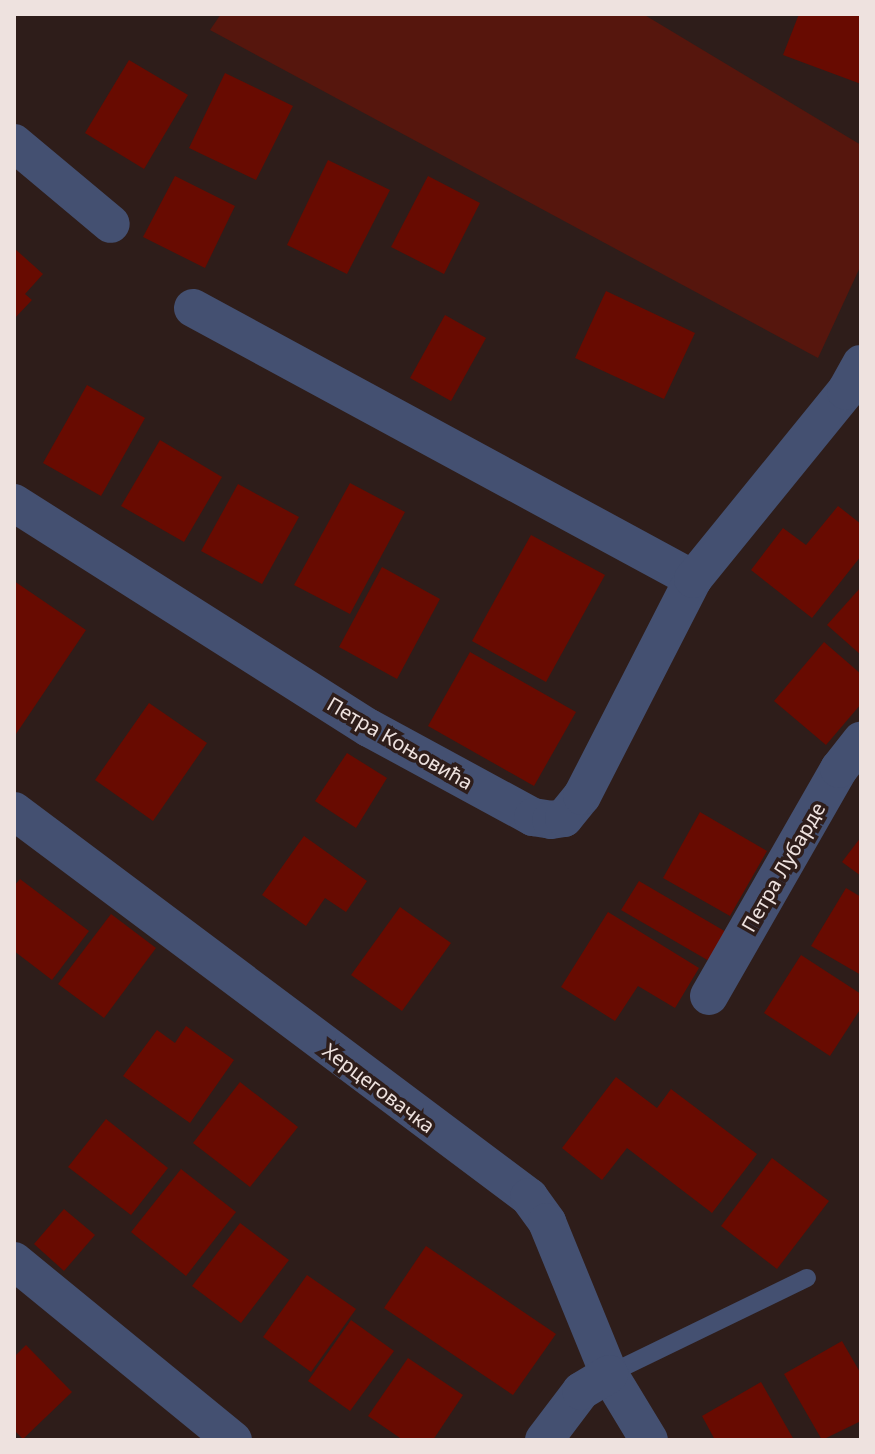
<!DOCTYPE html>
<meta charset="utf-8">
<style>
body{margin:0}
#map{position:relative;width:875px;height:1454px;overflow:hidden;background:#2e1d1a;font-family:"Noto Sans",sans-serif}
div>[style]{position:absolute}
[style*='--x']{left:calc(var(--x)*1px);top:calc(var(--y)*1px);width:calc(var(--w)*1px);rotate:calc(var(--a)*1deg)}
.green>*{inset:0;background:#56160d}
.building>*{inset:0;background:#680b01}
.service>*{height:18px;margin:-9px;padding:0 9px;transform-origin:9px;border-radius:9px;background:#445071}
.minor>*{height:38px;margin:-19px;padding:0 19px;transform-origin:19px;border-radius:19px;background:#445071}
span{translate:-50% -50%;white-space:nowrap;text-align:center;line-height:1.15;-webkit-text-stroke:7px #2e1d1a;paint-order:stroke}
.street-label{font-size:20px;color:#eee2df}
.frame{position:absolute;inset:0;border:16px solid #eee2df;pointer-events:none}
</style>
<div id="map">
<div class="green">
<div style="clip-path:polygon(221px 14px,643px 14px,861px 145px,861px 265px,818px 358px,210px 30px)"></div>
</div>
<div class="building">
<div style="clip-path:polygon(799px 14px,861px 14px,861px 84px,783px 55px)"></div>
<div style="clip-path:polygon(129px 60px,188px 95px,144px 169px,85px 133px)"></div>
<div style="clip-path:polygon(225px 73px,293px 106px,256px 180px,189px 148px)"></div>
<div style="clip-path:polygon(328px 160px,390px 190px,347px 274px,287px 245px)"></div>
<div style="clip-path:polygon(175px 176px,235px 206px,205px 268px,143px 237px)"></div>
<div style="clip-path:polygon(428px 176px,480px 203px,444px 274px,391px 247px)"></div>
<div style="clip-path:polygon(14px 248px,43px 274px,25px 294px,32px 300px,14px 319px)"></div>
<div style="clip-path:polygon(606px 291px,695px 333px,664px 399px,575px 358px)"></div>
<div style="clip-path:polygon(445px 315px,486px 338px,451px 401px,410px 378px)"></div>
<div style="clip-path:polygon(87px 385px,145px 418px,101px 496px,43px 463px)"></div>
<div style="clip-path:polygon(160px 440px,222px 477px,184px 542px,121px 506px)"></div>
<div style="clip-path:polygon(350px 483px,405px 512px,350px 614px,294px 585px)"></div>
<div style="clip-path:polygon(238px 484px,299px 517px,262px 584px,201px 551px)"></div>
<div style="clip-path:polygon(838px 506px,861px 524px,861px 556px,812px 618px,751px 570px,783px 528px,806px 545px)"></div>
<div style="clip-path:polygon(531px 535px,605px 575px,546px 682px,472px 641px)"></div>
<div style="clip-path:polygon(382px 567px,440px 599px,397px 679px,339px 647px)"></div>
<div style="clip-path:polygon(14px 581px,86px 630px,14px 737px)"></div>
<div style="clip-path:polygon(861px 587px,861px 655px,827px 625px)"></div>
<div style="clip-path:polygon(824px 642px,861px 674px,861px 704px,826px 745px,774px 701px)"></div>
<div style="clip-path:polygon(470px 652px,576px 712px,534px 786px,428px 726px)"></div>
<div style="clip-path:polygon(149px 703px,207px 743px,153px 821px,95px 780px)"></div>
<div style="clip-path:polygon(347px 753px,387px 778px,356px 828px,315px 801px)"></div>
<div style="clip-path:polygon(700px 812px,767px 851px,730px 916px,663px 878px)"></div>
<div style="clip-path:polygon(304px 836px,367px 881px,346px 912px,325px 898px,306px 926px,262px 895px)"></div>
<div style="clip-path:polygon(861px 837px,861px 876px,842px 862px)"></div>
<div style="clip-path:polygon(20px 879px,89px 931px,52px 980px,14px 951px,14px 886px)"></div>
<div style="clip-path:polygon(639px 881px,733px 936px,716px 965px,621px 910px)"></div>
<div style="clip-path:polygon(846px 888px,861px 897px,861px 975px,811px 946px)"></div>
<div style="clip-path:polygon(400px 907px,451px 943px,402px 1011px,351px 975px)"></div>
<div style="clip-path:polygon(608px 912px,699px 968px,675px 1008px,638px 986px,615px 1021px,561px 987px)"></div>
<div style="clip-path:polygon(111px 914px,156px 948px,104px 1018px,58px 984px)"></div>
<div style="clip-path:polygon(801px 955px,861px 994px,861px 1008px,830px 1056px,764px 1013px)"></div>
<div style="clip-path:polygon(186px 1026px,234px 1060px,190px 1123px,123px 1076px,157px 1030px,175px 1043px)"></div>
<div style="clip-path:polygon(616px 1077px,657px 1108px,671px 1089px,757px 1154px,712px 1213px,627px 1148px,602px 1180px,562px 1148px)"></div>
<div style="clip-path:polygon(240px 1082px,298px 1127px,250px 1187px,193px 1143px)"></div>
<div style="clip-path:polygon(106px 1119px,168px 1168px,131px 1215px,68px 1167px)"></div>
<div style="clip-path:polygon(772px 1158px,829px 1201px,777px 1269px,721px 1226px)"></div>
<div style="clip-path:polygon(181px 1169px,236px 1212px,186px 1276px,131px 1232px)"></div>
<div style="clip-path:polygon(64px 1209px,95px 1235px,64px 1271px,34px 1244px)"></div>
<div style="clip-path:polygon(240px 1223px,289px 1260px,241px 1323px,192px 1286px)"></div>
<div style="clip-path:polygon(426px 1246px,556px 1334px,513px 1395px,384px 1308px)"></div>
<div style="clip-path:polygon(307px 1275px,356px 1309px,311px 1372px,263px 1337px)"></div>
<div style="clip-path:polygon(351px 1320px,394px 1351px,350px 1411px,308px 1381px)"></div>
<div style="clip-path:polygon(842px 1341px,861px 1374px,861px 1421px,822px 1440px,784px 1374px)"></div>
<div style="clip-path:polygon(26px 1345px,72px 1392px,23px 1439px,14px 1430px,14px 1357px)"></div>
<div style="clip-path:polygon(408px 1358px,463px 1395px,433px 1440px,403px 1440px,368px 1416px)"></div>
<div style="clip-path:polygon(761px 1382px,794px 1440px,715px 1440px,702px 1416px)"></div>
</div>
<div class="service">
<div style="--x:609;--y:1374;--w:220;--a:-25.9"></div>
</div>
<div class="minor">
<div style="--x:14;--y:143;--w:126;--a:39.9"></div>
<div style="--x:193;--y:308;--w:569;--a:28.46"></div>
<div style="--x:14;--y:503;--w:420;--a:32.4"></div>
<div style="--x:369;--y:728;--w:187;--a:28.5"></div>
<div style="--x:533;--y:817;--w:18;--a:9"></div>
<div style="--x:551;--y:820;--w:13;--a:-9"></div>
<div style="--x:564;--y:818;--w:28;--a:-51"></div>
<div style="--x:582;--y:796;--w:244;--a:-62.9"></div>
<div style="--x:693;--y:579;--w:242;--a:-50.9"></div>
<div style="--x:846;--y:391;--w:31;--a:-61"></div>
<div style="--x:14;--y:811;--w:644;--a:36.85"></div>
<div style="--x:529;--y:1197;--w:31;--a:54"></div>
<div style="--x:547;--y:1222;--w:164;--a:67.8"></div>
<div style="--x:609;--y:1374;--w:77;--a:58.8"></div>
<div style="--x:709;--y:996;--w:262;--a:-60.2"></div>
<div style="--x:839;--y:769;--w:36;--a:-52"></div>
<div style="--x:14;--y:1261;--w:283;--a:39.3"></div>
<div style="--x:544;--y:1440;--w:61;--a:-52.9"></div>
<div style="--x:581;--y:1391;--w:33;--a:-31"></div>
</div>
<div class="street-label">
<span style="left:400px;top:743px;rotate:30deg">Петра Коњовића</span>
<span style="left:783px;top:867px;rotate:-60deg">Петра Лубарде</span>
<span style="left:379px;top:1088px;rotate:37deg">Херцеговачка</span>
</div>
<div class="frame"></div>
</div>
